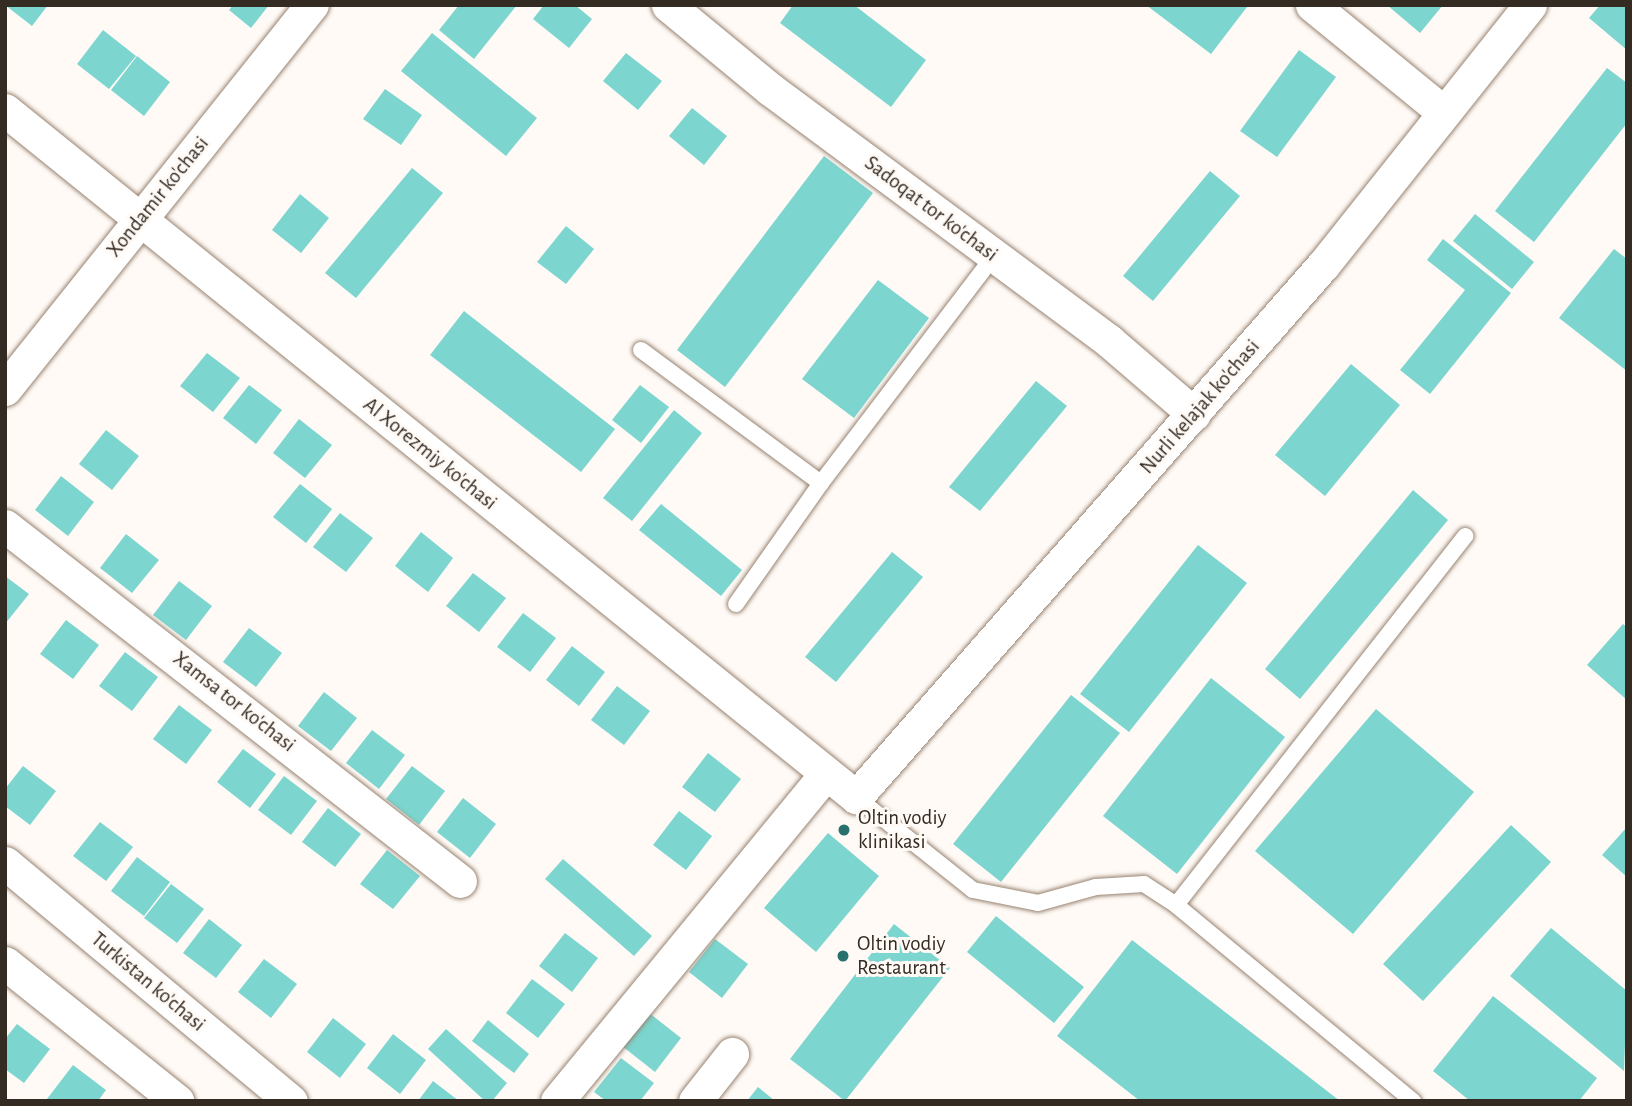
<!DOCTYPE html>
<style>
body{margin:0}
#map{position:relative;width:1632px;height:1106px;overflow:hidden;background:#fffaf6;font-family:"Alegreya Sans",sans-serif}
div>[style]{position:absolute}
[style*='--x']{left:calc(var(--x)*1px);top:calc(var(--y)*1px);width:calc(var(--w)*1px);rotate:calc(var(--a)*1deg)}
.building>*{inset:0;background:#7cd5cf}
.roads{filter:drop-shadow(0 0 2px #988370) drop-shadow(0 0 2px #988370)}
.service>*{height:16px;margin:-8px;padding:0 8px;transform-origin:8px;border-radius:8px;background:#fff}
.minor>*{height:33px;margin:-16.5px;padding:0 16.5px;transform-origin:16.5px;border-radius:16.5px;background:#fff}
.dots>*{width:19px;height:19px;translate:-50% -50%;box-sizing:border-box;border:4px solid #fffaf6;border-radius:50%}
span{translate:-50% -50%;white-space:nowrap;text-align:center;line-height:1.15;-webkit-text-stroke:6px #fffaf6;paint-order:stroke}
.street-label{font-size:21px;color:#342b23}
.poi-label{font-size:21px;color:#342b23}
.left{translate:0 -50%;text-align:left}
.frame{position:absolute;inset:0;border:7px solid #342b23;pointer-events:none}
</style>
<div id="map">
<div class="building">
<div style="clip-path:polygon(5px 5px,48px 5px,32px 26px)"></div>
<div style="clip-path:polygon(233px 5px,269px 5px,251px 28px,229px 10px)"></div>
<div style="clip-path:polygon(459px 5px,517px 5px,474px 59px,439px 30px)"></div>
<div style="clip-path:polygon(544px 5px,575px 5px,592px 19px,569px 48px,533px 19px)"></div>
<div style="clip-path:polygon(793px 5px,854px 5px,926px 60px,891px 107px,780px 23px)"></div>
<div style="clip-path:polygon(1146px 5px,1244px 5px,1247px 7px,1211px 54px)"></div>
<div style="clip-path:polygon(1387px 5px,1443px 5px,1420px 33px)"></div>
<div style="clip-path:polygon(1600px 5px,1627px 5px,1627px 50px,1589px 18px)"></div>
<div style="clip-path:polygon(103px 30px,136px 56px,109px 89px,77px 64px)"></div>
<div style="clip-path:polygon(432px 33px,537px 118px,506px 156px,401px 71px)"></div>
<div style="clip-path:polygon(1299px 50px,1336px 77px,1277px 157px,1240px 131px)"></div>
<div style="clip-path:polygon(626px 53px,662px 81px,638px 110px,603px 81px)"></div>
<div style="clip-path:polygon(137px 56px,170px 82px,144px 116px,111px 90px)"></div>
<div style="clip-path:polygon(1607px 68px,1627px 83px,1627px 123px,1534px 242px,1495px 211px)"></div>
<div style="clip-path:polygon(385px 89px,422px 115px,401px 145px,363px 119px)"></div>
<div style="clip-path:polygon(692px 108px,727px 136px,704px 165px,669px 136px)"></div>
<div style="clip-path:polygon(824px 156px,873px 193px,725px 387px,677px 350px)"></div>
<div style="clip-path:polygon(412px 168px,443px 193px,356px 298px,325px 273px)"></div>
<div style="clip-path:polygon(1210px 171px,1240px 196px,1153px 301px,1123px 276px)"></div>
<div style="clip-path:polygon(300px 194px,329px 218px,301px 253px,272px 230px)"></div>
<div style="clip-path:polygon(1475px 214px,1534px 262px,1512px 289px,1453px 241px)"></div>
<div style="clip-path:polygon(566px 226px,594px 249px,566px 284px,537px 262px)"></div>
<div style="clip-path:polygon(1443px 239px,1511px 293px,1430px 394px,1400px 370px,1465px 290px,1427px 260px)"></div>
<div style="clip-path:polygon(1614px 249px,1627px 259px,1627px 371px,1559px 318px)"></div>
<div style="clip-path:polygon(878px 280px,929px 318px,854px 418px,802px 379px)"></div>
<div style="clip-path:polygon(464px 311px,615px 429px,581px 472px,430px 355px)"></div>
<div style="clip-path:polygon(207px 353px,240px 378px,213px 412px,180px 386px)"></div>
<div style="clip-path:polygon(1351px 364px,1400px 405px,1325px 496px,1275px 455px)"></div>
<div style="clip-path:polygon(1036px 381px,1067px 406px,980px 511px,949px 487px)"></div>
<div style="clip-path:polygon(249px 385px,282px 410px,256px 444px,223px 418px)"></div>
<div style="clip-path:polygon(640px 385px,669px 407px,641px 443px,612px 420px)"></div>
<div style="clip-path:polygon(674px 410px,702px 433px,632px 521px,603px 498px)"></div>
<div style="clip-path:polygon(299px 419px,332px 445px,305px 478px,273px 453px)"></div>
<div style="clip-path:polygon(106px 430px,139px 456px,112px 490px,79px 464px)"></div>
<div style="clip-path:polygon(61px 476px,94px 502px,68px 536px,35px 510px)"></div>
<div style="clip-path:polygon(300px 484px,332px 509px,306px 543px,273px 517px)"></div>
<div style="clip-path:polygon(1413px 490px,1448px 520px,1300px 699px,1265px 669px)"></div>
<div style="clip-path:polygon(661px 504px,742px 570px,721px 596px,639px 530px)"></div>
<div style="clip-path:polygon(340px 513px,373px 538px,346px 572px,313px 547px)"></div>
<div style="clip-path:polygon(421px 532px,453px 558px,428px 592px,395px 566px)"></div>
<div style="clip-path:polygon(126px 534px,159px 560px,132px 593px,100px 568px)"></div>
<div style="clip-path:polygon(1198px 545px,1247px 583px,1129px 732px,1080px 694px)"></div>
<div style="clip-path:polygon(892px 552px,923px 577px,836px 682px,805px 657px)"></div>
<div style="clip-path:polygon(473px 573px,506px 598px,479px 632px,446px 606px)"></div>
<div style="clip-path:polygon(5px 576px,29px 594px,5px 624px)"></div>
<div style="clip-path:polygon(179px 581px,212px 606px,186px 640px,153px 615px)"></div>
<div style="clip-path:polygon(523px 613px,556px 638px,530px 672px,497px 647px)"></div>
<div style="clip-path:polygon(66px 620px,99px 645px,73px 679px,40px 654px)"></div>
<div style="clip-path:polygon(1623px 624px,1627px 627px,1627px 700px,1587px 665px)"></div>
<div style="clip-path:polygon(249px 628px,282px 653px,256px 687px,223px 662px)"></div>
<div style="clip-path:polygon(572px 646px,605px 672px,579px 706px,546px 680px)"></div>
<div style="clip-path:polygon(125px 652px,158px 677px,132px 711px,99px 686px)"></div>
<div style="clip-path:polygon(1211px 678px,1285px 737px,1177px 874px,1103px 816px)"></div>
<div style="clip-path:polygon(617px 686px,650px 711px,624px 745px,591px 720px)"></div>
<div style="clip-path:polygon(324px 692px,357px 718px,331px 751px,298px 726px)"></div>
<div style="clip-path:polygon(1071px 695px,1120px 733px,1001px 882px,953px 844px)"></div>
<div style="clip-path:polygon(179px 705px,212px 730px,186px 764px,153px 739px)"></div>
<div style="clip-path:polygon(1376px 709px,1474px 792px,1353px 934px,1255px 851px)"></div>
<div style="clip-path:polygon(372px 730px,405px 755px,379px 789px,346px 763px)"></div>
<div style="clip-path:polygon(243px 749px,276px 774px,250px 808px,217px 782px)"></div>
<div style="clip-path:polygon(708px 753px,741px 779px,715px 812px,682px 787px)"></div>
<div style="clip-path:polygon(23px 766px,56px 791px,30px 825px,5px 806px,5px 789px)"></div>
<div style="clip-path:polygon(412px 766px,445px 791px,419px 825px,386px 799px)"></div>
<div style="clip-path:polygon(284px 776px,317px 801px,291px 835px,258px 810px)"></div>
<div style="clip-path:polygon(463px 798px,496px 824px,470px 858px,437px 832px)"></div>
<div style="clip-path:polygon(328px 808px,361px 834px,335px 867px,302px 842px)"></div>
<div style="clip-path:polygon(679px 811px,712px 836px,686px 870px,653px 845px)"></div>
<div style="clip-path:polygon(100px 822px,133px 847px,106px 881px,73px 856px)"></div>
<div style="clip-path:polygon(1511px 825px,1551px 862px,1423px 1001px,1383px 964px)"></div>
<div style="clip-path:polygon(1627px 827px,1627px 877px,1602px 855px)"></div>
<div style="clip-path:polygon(828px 833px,879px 876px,816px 952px,764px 908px)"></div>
<div style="clip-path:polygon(387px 850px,420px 876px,393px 909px,360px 884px)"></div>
<div style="clip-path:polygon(137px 857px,170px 882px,144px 916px,111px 891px)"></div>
<div style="clip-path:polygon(563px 859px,652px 936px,634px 956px,545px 879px)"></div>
<div style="clip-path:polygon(171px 884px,204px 909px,177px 943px,144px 918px)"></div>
<div style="clip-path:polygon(996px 916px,1084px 987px,1054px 1023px,967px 952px)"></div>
<div style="clip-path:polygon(209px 919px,242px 945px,216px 978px,183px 953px)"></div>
<div style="clip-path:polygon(894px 924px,950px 968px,845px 1101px,790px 1059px)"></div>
<div style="clip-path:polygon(1551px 928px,1627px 991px,1624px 1071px,1510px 976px)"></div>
<div style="clip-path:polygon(565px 933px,598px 958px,572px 992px,539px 966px)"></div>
<div style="clip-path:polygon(715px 939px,748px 964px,722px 998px,689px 972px)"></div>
<div style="clip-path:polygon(1132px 940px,1340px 1101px,1140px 1101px,1057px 1036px)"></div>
<div style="clip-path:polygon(264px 959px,297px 984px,271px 1018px,238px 992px)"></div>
<div style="clip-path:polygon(532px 979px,565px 1004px,538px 1038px,506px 1013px)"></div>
<div style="clip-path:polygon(1493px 996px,1597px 1078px,1579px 1101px,1470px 1101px,1433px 1071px)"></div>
<div style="clip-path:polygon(648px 1012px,681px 1038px,655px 1072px,622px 1046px)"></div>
<div style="clip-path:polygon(333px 1018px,366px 1044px,340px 1078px,307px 1052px)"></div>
<div style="clip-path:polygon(488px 1020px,529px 1054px,514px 1073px,472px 1041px)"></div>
<div style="clip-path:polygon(17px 1024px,50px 1049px,24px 1083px,5px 1069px,5px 1039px)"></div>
<div style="clip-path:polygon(446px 1029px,507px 1083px,492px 1101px,485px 1101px,428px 1049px)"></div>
<div style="clip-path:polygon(393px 1034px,426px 1060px,400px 1094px,367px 1068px)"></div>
<div style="clip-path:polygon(621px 1058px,654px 1083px,640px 1101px,606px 1101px,594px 1092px)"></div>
<div style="clip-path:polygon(73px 1065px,106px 1090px,98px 1101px,47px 1099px)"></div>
<div style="clip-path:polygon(433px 1081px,459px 1101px,418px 1101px)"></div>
<div style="clip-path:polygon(758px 1087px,775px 1101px,747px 1101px)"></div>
</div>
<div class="roads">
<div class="service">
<div style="--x:641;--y:350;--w:224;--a:36.5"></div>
<div style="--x:736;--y:604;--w:148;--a:-54.9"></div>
<div style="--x:821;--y:483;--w:285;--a:-52.7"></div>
<div style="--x:856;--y:797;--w:149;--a:38.5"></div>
<div style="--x:973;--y:890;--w:66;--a:11.3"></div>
<div style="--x:1038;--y:903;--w:60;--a:-15.4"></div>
<div style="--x:1096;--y:887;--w:48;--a:-3.6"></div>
<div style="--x:1144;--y:884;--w:38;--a:33"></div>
<div style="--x:1176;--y:905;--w:308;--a:39.6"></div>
<div style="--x:1176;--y:905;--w:469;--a:-51.9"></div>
</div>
<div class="minor">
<div style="--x:668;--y:5;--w:132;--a:39.5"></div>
<div style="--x:770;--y:89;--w:422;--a:36.6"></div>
<div style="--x:1109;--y:341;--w:112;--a:40.7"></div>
<div style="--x:1312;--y:5;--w:169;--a:39.2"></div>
<div style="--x:5;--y:110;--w:1094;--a:38.91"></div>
<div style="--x:856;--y:797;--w:709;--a:-48.72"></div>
<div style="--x:1324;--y:264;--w:331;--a:-51.5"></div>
<div style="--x:5;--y:389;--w:492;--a:-51.4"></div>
<div style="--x:5;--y:526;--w:577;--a:37.96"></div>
<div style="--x:5;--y:863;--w:372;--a:39.8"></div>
<div style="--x:5;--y:963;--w:221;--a:38.7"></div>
<div style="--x:557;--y:1101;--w:424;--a:-50.6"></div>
<div style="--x:695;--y:1101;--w:60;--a:-51.8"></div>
</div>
</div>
<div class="dots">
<div style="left:844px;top:830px;background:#28716e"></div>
<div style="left:843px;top:956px;background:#28716e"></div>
</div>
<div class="street-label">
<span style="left:158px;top:197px;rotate:-51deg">Xondamir ko'chasi</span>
<span style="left:931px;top:209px;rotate:37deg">Sadoqat tor ko'chasi</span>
<span style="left:1200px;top:407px;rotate:-49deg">Nurli kelajak ko'chasi</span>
<span style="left:430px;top:454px;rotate:39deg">Al Xorezmiy ko'chasi</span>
<span style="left:234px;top:702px;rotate:38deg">Xamsa tor ko'chasi</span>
<span style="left:148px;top:982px;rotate:40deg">Turkistan ko'chasi</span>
</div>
<div class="poi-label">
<span class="left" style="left:858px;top:830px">Oltin vodiy<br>klinikasi</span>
<span class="left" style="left:857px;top:956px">Oltin vodiy<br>Restaurant</span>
</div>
<div class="frame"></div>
</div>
